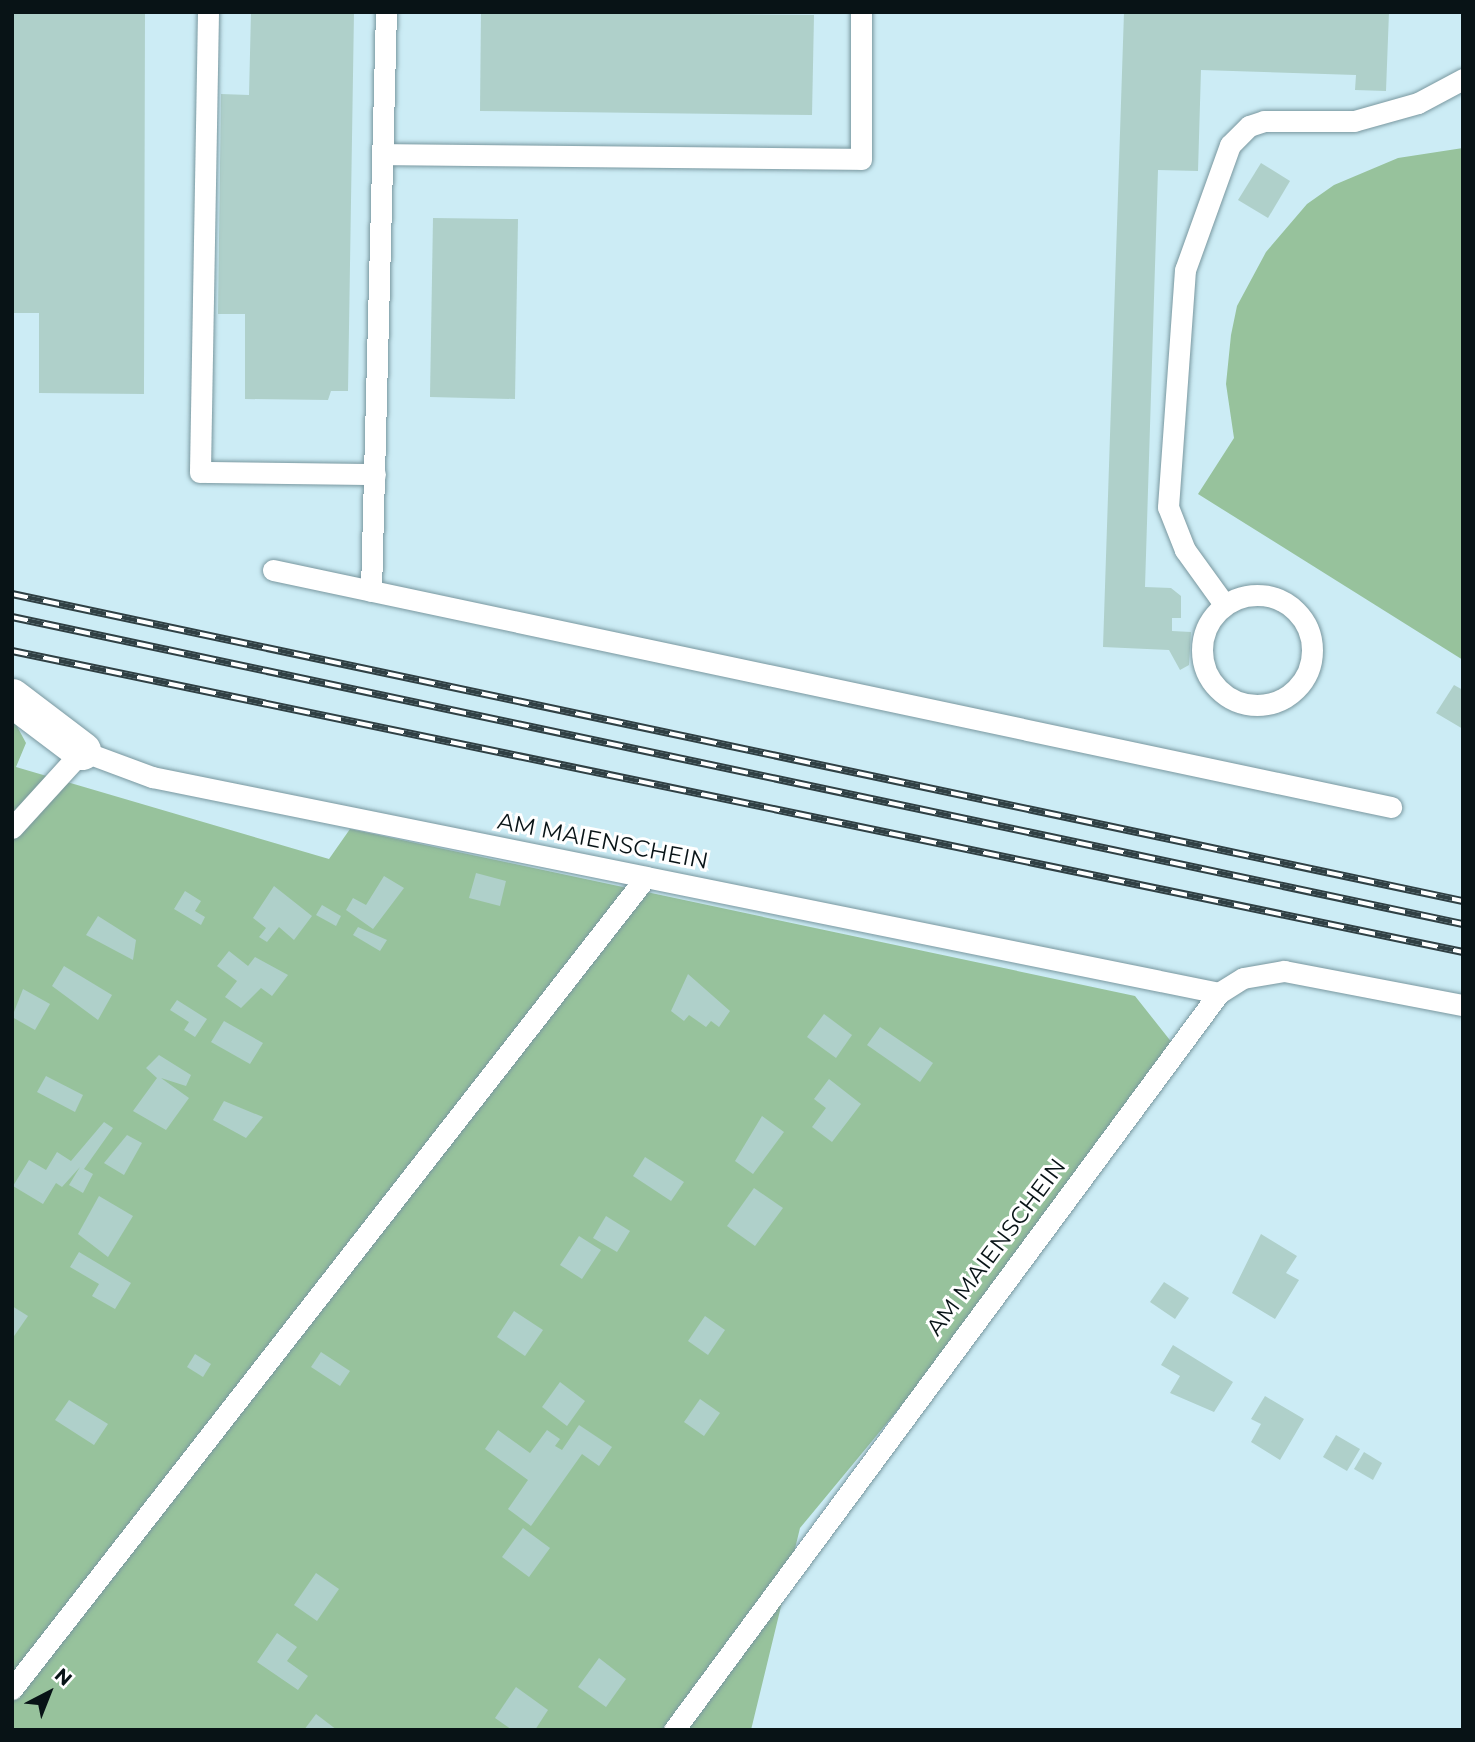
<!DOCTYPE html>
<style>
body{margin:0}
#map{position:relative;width:1475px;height:1742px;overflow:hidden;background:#ccecf5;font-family:Montserrat,sans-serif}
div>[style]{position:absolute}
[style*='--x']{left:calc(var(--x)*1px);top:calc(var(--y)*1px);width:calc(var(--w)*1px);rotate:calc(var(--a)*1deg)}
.green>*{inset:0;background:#97c29c}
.building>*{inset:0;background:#afd0ca}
.roads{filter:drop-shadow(0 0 2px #79979f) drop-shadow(0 0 2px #79979f)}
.service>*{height:21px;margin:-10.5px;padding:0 10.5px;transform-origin:10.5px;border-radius:10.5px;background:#fff}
.service>.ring{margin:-10.5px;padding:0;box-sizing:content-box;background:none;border:21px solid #fff;border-radius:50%}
.minor>*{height:38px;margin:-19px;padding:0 19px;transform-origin:19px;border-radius:19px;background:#fff}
.rail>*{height:8px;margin-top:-4px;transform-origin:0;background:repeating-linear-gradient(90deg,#fff 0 16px,#304044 0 32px);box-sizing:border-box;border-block:2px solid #304044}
span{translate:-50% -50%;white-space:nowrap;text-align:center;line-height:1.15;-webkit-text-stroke:6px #fff;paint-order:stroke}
.street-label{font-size:23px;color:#081316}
.frame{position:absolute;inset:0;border:14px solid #081316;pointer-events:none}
.north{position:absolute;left:14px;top:1658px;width:70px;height:70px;-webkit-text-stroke:5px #fff;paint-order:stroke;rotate:42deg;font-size:19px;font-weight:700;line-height:28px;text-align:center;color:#081316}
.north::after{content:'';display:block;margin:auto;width:24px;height:32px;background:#081316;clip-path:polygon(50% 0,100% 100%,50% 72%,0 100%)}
</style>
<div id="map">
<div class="green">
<div style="clip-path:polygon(1463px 148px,1463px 660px,1198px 494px,1234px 438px,1226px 384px,1231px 335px,1237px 306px,1266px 252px,1307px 204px,1334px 185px,1398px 158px)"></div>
<div style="clip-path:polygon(12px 717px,26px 743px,16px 767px,329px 859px,350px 829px,1135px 996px,1173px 1044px,989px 1300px,800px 1528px,751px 1730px,12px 1730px)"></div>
</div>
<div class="building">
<div style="clip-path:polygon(12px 12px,145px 12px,144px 394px,39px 393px,39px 313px,12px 313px)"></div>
<div style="clip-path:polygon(251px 12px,354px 12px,348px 391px,331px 391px,328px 400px,245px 399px,245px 314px,218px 314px,221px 94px,249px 95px)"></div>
<div style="clip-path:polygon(481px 12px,814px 15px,812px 115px,480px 111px)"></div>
<div style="clip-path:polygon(1124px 12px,1389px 12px,1386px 91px,1355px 90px,1356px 75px,1201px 70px,1198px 171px,1158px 170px,1145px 587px,1171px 588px,1181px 596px,1181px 618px,1172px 618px,1172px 631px,1191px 632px,1189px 665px,1180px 670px,1169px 650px,1103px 647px)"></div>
<div style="clip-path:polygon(1261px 163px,1290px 181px,1268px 218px,1238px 200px)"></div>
<div style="clip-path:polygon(433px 218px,518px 219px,515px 399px,430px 397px)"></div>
<div style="clip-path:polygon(1454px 685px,1463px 690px,1463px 729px,1436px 713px)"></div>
<div style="clip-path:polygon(476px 873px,506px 881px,500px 906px,469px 898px)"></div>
<div style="clip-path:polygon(384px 876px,404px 888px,373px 929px,346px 910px,353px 898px,366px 905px)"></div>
<div style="clip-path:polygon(274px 886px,312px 916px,294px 940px,279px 927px,267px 942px,259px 937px,266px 928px,253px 918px)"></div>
<div style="clip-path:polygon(185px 891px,201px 901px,195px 911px,205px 917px,201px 925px,174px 909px)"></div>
<div style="clip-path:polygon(322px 905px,341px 916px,336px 926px,316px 915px)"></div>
<div style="clip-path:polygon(98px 916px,136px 940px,133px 960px,86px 935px)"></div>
<div style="clip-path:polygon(358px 927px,387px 940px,380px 951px,353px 935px)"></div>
<div style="clip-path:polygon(229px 951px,248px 966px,255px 957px,288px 975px,272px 996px,261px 988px,241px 1008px,225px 997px,237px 981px,217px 966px)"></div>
<div style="clip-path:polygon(64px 966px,112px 995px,98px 1020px,52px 986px)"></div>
<div style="clip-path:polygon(688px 974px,730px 1011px,719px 1027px,711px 1021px,706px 1027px,689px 1015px,684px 1021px,671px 1011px)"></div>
<div style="clip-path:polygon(23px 989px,50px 1004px,35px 1030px,12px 1017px)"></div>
<div style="clip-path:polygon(177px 1000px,207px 1019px,195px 1037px,184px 1030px,189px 1022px,170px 1010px)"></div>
<div style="clip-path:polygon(824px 1014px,852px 1035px,836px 1058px,807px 1037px)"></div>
<div style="clip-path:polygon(224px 1021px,263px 1043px,250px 1064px,211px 1042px)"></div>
<div style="clip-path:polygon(880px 1027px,933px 1063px,920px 1082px,867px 1045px)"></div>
<div style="clip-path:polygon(159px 1055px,191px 1075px,186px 1086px,161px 1078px,189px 1098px,166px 1130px,133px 1111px,157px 1078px,146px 1068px)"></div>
<div style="clip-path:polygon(46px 1076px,83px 1095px,75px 1112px,37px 1092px)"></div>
<div style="clip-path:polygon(829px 1079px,861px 1104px,832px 1142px,812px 1127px,826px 1108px,814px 1099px)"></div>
<div style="clip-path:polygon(224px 1101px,263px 1117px,246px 1138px,213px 1120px)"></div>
<div style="clip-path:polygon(762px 1116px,784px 1132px,753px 1174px,735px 1161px)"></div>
<div style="clip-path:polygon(104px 1122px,113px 1128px,84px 1169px,93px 1174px,83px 1193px,69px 1185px,80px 1167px,62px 1187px,56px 1183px,43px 1204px,13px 1186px,29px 1160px,46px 1170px,57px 1152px,71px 1161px)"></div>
<div style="clip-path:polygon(127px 1135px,142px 1143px,124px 1175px,104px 1163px)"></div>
<div style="clip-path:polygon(645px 1157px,684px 1182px,671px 1201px,633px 1176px)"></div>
<div style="clip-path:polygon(754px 1188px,783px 1208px,755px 1246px,727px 1226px)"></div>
<div style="clip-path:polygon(99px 1196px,133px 1216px,108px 1257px,78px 1234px)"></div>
<div style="clip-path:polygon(606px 1216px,630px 1231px,617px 1252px,593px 1238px)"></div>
<div style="clip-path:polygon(1261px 1234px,1297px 1256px,1286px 1273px,1299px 1280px,1275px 1319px,1232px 1293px)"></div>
<div style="clip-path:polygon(579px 1236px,601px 1250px,582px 1279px,560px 1265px)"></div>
<div style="clip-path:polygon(79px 1252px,131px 1283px,115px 1309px,92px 1296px,99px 1284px,70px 1267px)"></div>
<div style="clip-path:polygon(1164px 1282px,1189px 1298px,1175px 1319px,1150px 1302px)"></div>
<div style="clip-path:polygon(12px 1306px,28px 1316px,12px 1339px)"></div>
<div style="clip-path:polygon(514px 1311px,543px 1330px,525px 1356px,497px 1337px)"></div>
<div style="clip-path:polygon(705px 1316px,725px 1330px,708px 1355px,688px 1341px)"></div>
<div style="clip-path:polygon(1173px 1345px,1233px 1382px,1214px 1412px,1170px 1393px,1180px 1376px,1161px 1365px)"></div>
<div style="clip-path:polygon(321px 1352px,350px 1371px,340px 1386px,311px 1367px)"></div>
<div style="clip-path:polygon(195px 1354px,211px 1364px,203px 1377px,187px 1367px)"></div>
<div style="clip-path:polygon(560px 1382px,585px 1401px,567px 1426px,542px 1407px)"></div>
<div style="clip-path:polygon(1265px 1396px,1304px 1419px,1280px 1460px,1251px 1442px,1261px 1424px,1251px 1419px)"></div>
<div style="clip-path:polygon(700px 1399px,720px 1413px,704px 1436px,684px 1422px)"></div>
<div style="clip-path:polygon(69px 1400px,108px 1424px,94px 1445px,55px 1420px)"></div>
<div style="clip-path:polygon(579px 1425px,612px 1447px,599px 1466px,582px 1454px,531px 1526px,508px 1509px,528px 1480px,485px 1449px,498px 1430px,530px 1453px,547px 1430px,560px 1439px,555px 1446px,562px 1450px)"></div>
<div style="clip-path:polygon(1336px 1435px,1360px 1449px,1347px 1471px,1323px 1457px)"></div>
<div style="clip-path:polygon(1364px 1452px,1382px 1463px,1373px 1480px,1354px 1469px)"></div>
<div style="clip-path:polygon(523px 1528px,550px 1548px,529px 1577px,502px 1557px)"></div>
<div style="clip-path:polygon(316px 1573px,339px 1589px,317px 1621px,294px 1605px)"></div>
<div style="clip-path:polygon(277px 1633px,297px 1647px,287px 1661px,308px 1676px,298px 1690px,257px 1662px)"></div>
<div style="clip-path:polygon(599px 1658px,626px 1679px,606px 1707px,578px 1687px)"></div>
<div style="clip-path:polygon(516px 1687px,548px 1710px,535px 1730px,512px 1730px,495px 1718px)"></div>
<div style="clip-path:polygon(316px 1714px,337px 1730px,304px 1730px)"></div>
</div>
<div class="roads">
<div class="service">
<div style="--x:208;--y:12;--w:460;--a:91"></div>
<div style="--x:200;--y:472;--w:175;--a:0.7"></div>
<div style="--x:383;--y:154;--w:478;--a:0.6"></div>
<div style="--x:861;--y:159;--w:147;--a:-90"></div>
<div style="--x:273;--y:570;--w:1143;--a:11.97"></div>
<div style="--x:371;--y:591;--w:579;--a:-88.52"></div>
<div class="ring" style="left:1202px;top:595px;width:89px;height:89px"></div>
<div style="--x:1224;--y:604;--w:67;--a:-125.8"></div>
<div style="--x:1185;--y:550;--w:46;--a:-111.6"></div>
<div style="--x:1168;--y:507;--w:238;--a:-85.9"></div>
<div style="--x:1185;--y:270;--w:133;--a:-70.2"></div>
<div style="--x:1230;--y:145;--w:27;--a:-45"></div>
<div style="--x:1249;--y:126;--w:16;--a:-18"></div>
<div style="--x:1264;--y:121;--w:90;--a:0"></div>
<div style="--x:1354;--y:121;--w:66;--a:-15.7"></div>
<div style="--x:1418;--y:103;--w:51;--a:-28.1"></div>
<div style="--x:12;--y:828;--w:104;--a:-47.7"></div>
<div style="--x:82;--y:751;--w:75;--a:20.4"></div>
<div style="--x:152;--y:777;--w:1089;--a:11.44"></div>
<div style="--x:1219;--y:993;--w:28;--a:-32"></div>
<div style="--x:1243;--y:978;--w:42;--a:-9.7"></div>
<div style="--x:1284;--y:971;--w:182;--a:10.8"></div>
<div style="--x:12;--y:1689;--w:1030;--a:-52.02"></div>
<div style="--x:674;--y:1730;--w:917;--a:-53.52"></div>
</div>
<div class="minor">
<div style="--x:12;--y:698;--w:88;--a:37.1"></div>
</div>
</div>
<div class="rail">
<div style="--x:12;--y:594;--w:1483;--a:11.95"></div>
<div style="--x:12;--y:617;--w:1483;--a:11.95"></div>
<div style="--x:12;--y:651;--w:1482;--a:11.72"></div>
</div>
<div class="street-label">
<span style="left:603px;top:841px;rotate:11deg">AM MAIENSCHEIN</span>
<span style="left:996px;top:1247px;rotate:-53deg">AM MAIENSCHEIN</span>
</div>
<div class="frame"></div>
<div class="north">N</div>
</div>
